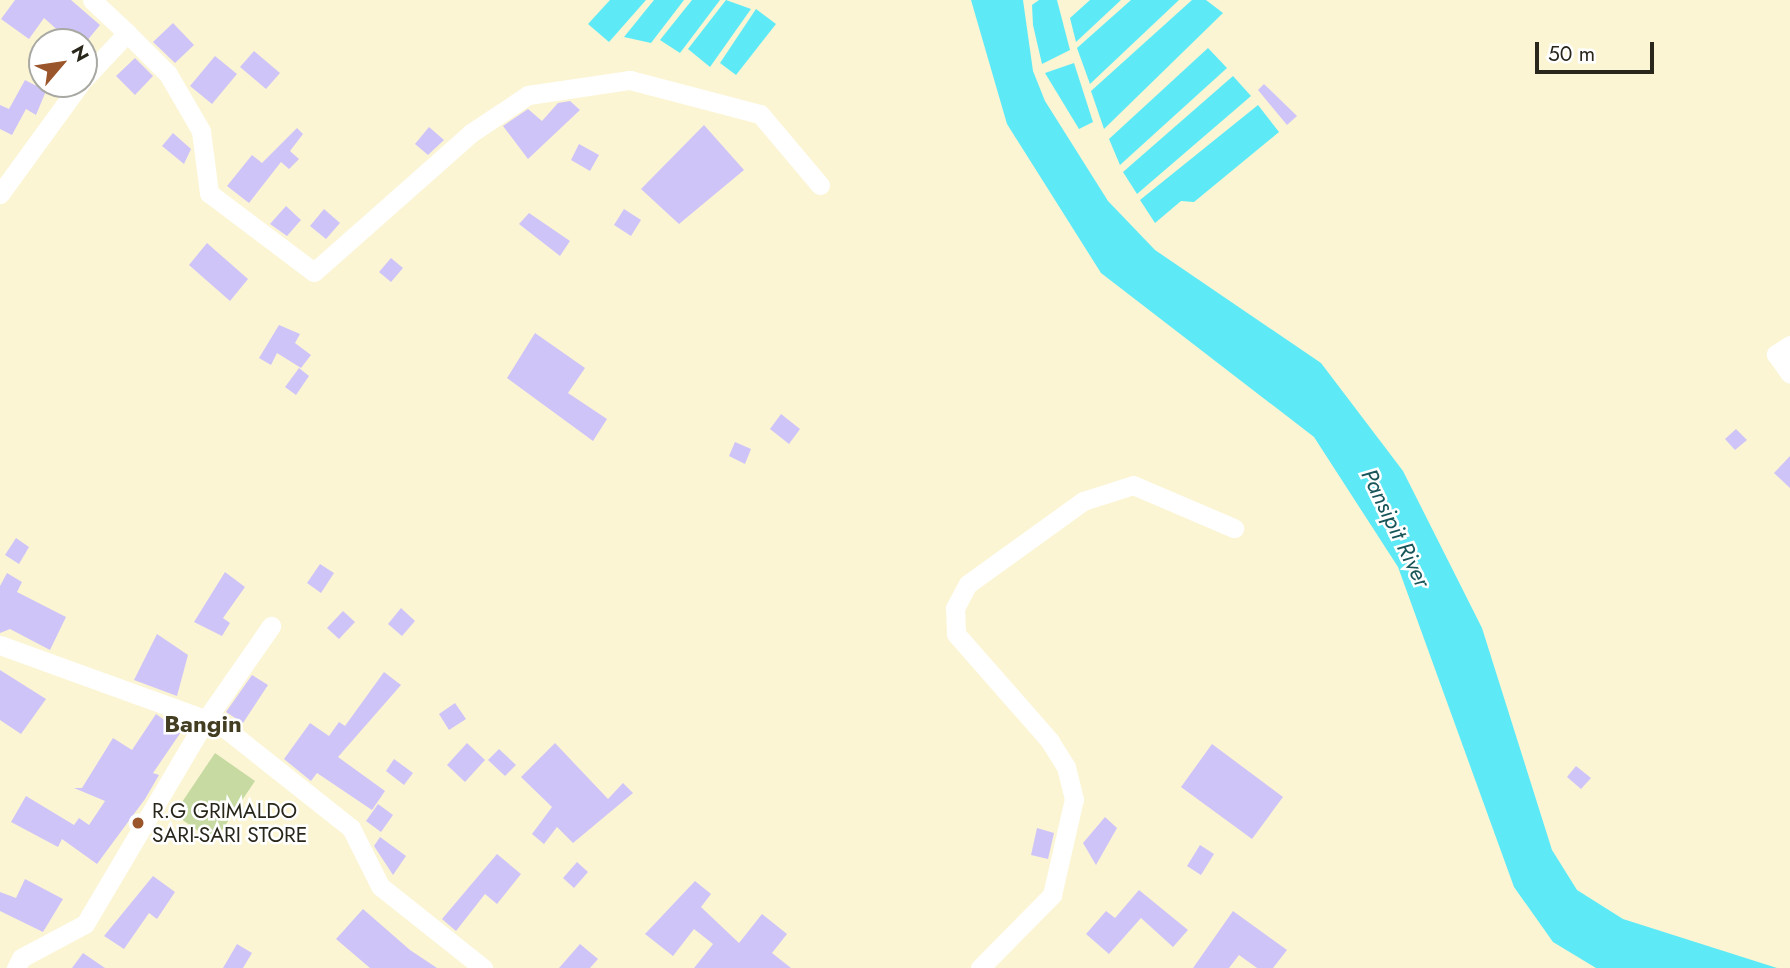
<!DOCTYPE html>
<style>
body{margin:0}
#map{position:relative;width:1790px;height:968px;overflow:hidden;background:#fbf5d4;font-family:Jost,sans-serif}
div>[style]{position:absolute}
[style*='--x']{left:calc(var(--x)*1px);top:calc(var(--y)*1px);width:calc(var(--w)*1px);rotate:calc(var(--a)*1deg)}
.green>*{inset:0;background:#c6daa2}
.water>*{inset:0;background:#5deaf6}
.building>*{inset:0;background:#cfc4f8}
.street>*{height:19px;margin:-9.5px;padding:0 9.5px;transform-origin:9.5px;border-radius:9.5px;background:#fff}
.dots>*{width:19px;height:19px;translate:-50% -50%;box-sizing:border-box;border:4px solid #fff;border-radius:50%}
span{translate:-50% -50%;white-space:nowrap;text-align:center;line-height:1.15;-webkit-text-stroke:5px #fff;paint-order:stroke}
.poi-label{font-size:21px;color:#29271b}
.left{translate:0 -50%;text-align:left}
.water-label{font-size:23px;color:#185559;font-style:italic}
.quarter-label{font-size:24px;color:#433e22;font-weight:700}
.north{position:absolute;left:28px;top:28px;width:70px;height:70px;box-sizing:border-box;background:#fff;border:2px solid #a9a9a4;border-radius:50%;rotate:61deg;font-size:19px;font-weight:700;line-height:28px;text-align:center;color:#29271b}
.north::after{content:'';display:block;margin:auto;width:24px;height:32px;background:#9a552a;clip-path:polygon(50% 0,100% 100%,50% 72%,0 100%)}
.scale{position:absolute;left:1535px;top:42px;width:119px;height:32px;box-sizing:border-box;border:4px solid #29271b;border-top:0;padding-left:9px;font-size:21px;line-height:24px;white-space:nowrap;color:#29271b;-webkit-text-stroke:5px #fff;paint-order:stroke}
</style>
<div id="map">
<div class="green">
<div style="clip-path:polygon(215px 753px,255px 781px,214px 842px,174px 814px)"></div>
</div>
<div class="water">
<div style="clip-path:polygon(610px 0,646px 0,609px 42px,588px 24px)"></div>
<div style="clip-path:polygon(654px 0,684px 0,651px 43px,624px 37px)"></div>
<div style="clip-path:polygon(692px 0,720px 0,680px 53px,660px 40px)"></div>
<div style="clip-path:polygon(726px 0,751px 9px,710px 67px,688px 49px)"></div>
<div style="clip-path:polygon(971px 0,1023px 0,1033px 71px,1045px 101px,1108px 201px,1155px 250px,1321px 363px,1403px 471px,1482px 628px,1552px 850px,1577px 890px,1623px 919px,1777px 968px,1596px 968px,1553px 942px,1514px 887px,1398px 567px,1314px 437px,1101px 273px,1007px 124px)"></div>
<div style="clip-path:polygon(1039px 0,1057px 0,1070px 50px,1042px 64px,1033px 25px,1032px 5px)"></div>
<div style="clip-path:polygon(1090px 0,1121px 0,1076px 42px,1070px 18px)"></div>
<div style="clip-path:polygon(1131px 0,1179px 0,1090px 84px,1077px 48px)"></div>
<div style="clip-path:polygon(1192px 0,1206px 0,1223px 13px,1104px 129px,1091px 91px)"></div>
<div style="clip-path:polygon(756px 9px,776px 24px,736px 75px,720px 63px)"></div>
<div style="clip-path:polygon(1208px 48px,1227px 68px,1120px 165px,1109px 139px)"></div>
<div style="clip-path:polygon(1074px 63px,1093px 122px,1079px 129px,1045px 73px)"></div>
<div style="clip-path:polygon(1233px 76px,1251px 96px,1137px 194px,1123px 172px)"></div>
<div style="clip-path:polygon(1258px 105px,1279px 132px,1194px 202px,1181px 201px,1155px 223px,1140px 200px)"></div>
</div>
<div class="building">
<div style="clip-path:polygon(15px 0,71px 0,100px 25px,86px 42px,71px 42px,44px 18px,29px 39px,1px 19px)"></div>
<div style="clip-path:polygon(173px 23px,194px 45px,175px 63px,153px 42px)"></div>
<div style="clip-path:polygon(254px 51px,280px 73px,266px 89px,240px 67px)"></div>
<div style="clip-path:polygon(215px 56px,237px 74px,212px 104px,190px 86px)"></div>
<div style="clip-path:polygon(135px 58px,153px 76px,135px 95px,116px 76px)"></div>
<div style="clip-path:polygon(25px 80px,46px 91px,36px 115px,26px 109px,12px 135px,0 129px,0 105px,9px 109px)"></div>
<div style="clip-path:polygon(1264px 84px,1297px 116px,1287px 125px,1258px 90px)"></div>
<div style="clip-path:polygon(570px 101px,580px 110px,528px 159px,503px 126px,528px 109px,542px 121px,558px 103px)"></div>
<div style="clip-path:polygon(704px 125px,744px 170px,679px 224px,641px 189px)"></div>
<div style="clip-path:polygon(429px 127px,444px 140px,428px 155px,415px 144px)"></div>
<div style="clip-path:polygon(297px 128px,303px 134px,290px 151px,299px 159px,289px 169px,281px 162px,249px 203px,227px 186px,252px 155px,262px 163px)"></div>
<div style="clip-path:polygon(173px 133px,191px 149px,184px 164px,162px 146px)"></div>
<div style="clip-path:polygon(579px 144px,599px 155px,590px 171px,571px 160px)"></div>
<div style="clip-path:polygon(286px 206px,301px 220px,287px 236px,270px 224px)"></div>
<div style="clip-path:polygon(324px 209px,340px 223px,326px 239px,310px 226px)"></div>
<div style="clip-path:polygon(624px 209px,641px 220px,631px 236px,614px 225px)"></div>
<div style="clip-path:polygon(529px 213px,570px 241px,560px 256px,519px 224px)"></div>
<div style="clip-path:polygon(207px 243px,248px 279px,230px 301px,189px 265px)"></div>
<div style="clip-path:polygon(391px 258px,403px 268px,391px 282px,379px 272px)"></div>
<div style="clip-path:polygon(279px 325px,300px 334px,295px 343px,311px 355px,301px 368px,277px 353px,271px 365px,259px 358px)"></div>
<div style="clip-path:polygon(535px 333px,585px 368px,568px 393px,607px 419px,593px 441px,507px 378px)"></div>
<div style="clip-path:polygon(299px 368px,309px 376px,296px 395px,285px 387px)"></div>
<div style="clip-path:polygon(781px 414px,800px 429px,789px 444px,770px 429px)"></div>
<div style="clip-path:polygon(1736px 429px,1747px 440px,1735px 450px,1725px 439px)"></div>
<div style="clip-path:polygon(735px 442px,751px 449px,745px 464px,729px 456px)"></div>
<div style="clip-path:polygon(1790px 456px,1790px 488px,1774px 473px)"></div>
<div style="clip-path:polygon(16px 538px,29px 547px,19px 564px,5px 555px)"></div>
<div style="clip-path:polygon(320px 564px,334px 573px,321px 593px,307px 583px)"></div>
<div style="clip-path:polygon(225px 572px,245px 587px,223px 618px,230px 623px,222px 636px,194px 622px)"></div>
<div style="clip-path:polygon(7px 573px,22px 582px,17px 592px,66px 617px,50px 650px,10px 629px,0 633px,0 586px)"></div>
<div style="clip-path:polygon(401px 608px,415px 621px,402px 636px,388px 624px)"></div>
<div style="clip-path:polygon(343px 611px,355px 622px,339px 639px,327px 628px)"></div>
<div style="clip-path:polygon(157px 634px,188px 655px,177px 696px,134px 680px)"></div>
<div style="clip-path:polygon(0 670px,46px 699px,21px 734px,0 720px)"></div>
<div style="clip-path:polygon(384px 672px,401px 685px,338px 757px,385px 791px,372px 810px,317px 773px,311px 781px,284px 759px,310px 723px,329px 736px,339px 722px,345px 726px)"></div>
<div style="clip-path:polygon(252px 675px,268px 685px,243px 723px,226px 712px)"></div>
<div style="clip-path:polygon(455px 703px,466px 719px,449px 730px,439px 714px)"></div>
<div style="clip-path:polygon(156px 714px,181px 732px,153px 773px,159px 775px,145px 799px,97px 864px,62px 839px,58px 847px,11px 822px,26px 796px,74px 825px,79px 818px,89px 825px,105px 801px,74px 788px,82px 788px,113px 738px,132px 750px)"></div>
<div style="clip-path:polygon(467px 743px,485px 760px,465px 782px,447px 765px)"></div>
<div style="clip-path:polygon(555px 743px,608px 799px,623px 783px,633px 793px,573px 843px,557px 827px,544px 844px,532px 834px,552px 807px,521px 777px)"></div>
<div style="clip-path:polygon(1212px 744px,1283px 797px,1252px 839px,1181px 787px)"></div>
<div style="clip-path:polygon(499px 749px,516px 765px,505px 776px,488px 760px)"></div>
<div style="clip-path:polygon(394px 759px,413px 773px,404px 785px,386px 771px)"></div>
<div style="clip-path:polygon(1576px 766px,1591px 778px,1581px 789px,1567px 777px)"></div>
<div style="clip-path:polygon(378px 804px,393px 815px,381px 832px,366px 821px)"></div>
<div style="clip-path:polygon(1105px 817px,1117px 828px,1096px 865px,1083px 843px)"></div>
<div style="clip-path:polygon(1037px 828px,1054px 833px,1048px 859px,1031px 855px)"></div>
<div style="clip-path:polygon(380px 837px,406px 856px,393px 875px,374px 846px)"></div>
<div style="clip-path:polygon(1200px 845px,1214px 854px,1201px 875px,1187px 866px)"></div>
<div style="clip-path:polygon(497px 854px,521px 874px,497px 904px,485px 894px,456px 931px,442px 919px)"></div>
<div style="clip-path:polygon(577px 862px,588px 872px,574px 888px,563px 878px)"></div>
<div style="clip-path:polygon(153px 876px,175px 892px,157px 919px,149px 913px,124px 949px,104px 936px)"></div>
<div style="clip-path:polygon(25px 879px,63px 899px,43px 932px,0 911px,0 892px,16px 898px)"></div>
<div style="clip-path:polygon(695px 881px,711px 894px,701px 907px,739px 943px,762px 914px,787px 934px,772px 953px,791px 968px,694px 968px,713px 944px,694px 929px,673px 956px,645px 934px)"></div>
<div style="clip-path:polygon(1139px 890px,1188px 930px,1173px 947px,1141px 918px,1109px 954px,1086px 934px,1106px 911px,1115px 918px)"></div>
<div style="clip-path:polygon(363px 909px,410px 950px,437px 968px,370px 968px,336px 939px)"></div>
<div style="clip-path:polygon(1233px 911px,1287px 950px,1273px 968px,1257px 968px,1239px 955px,1229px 968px,1193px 968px)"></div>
<div style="clip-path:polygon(237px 944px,252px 953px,243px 968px,223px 968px)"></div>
<div style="clip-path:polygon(580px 944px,598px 959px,590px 968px,559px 968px)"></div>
<div style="clip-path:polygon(83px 953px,105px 968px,72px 968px)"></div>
</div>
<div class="street">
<div style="--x:127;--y:33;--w:58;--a:45"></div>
<div style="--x:168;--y:74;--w:66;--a:59.9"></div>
<div style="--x:201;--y:131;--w:63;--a:82.6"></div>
<div style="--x:209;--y:193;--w:131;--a:37"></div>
<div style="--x:314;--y:272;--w:210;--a:-41.5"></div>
<div style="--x:471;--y:133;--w:69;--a:-33.7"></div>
<div style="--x:528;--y:95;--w:103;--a:-8.4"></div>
<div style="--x:630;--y:80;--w:134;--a:14.7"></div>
<div style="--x:760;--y:114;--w:93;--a:49.8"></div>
<div style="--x:84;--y:79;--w:63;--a:-46.9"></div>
<div style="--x:127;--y:33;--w:48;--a:-136.7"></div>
<div style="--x:0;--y:194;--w:136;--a:-54"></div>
<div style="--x:1790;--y:345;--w:17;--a:147"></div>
<div style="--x:1776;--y:354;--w:24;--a:55"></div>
<div style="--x:0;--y:645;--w:235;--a:19.9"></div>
<div style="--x:221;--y:725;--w:166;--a:38.4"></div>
<div style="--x:351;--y:828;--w:65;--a:63.4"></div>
<div style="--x:380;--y:886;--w:132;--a:38.5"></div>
<div style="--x:16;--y:968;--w:11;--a:-63"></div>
<div style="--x:21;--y:958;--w:72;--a:-28"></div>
<div style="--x:85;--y:924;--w:236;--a:-59.4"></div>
<div style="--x:205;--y:721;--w:116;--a:-55.2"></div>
<div style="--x:980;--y:968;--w:103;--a:-45.4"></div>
<div style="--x:1052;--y:895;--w:98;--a:-77.1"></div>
<div style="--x:1074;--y:799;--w:33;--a:-104"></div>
<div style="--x:1066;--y:767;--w:31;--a:-122"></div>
<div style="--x:1050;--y:741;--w:142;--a:-131.3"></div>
<div style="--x:956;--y:634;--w:26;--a:-92"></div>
<div style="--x:955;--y:608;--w:27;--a:-62"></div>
<div style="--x:968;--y:584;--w:142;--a:-35.8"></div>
<div style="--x:1083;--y:501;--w:52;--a:-17.7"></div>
<div style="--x:1133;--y:485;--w:110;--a:23.1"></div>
</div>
<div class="dots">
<div style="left:138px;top:823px;background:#9a552a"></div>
</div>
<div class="poi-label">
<span class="left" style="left:152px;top:823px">R.G GRIMALDO<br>SARI-SARI STORE</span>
</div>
<div class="water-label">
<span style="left:1396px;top:528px;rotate:64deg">Pansipit River</span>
</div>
<div class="quarter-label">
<span style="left:203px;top:724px">Bangin</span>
</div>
<div class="north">N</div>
<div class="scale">50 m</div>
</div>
